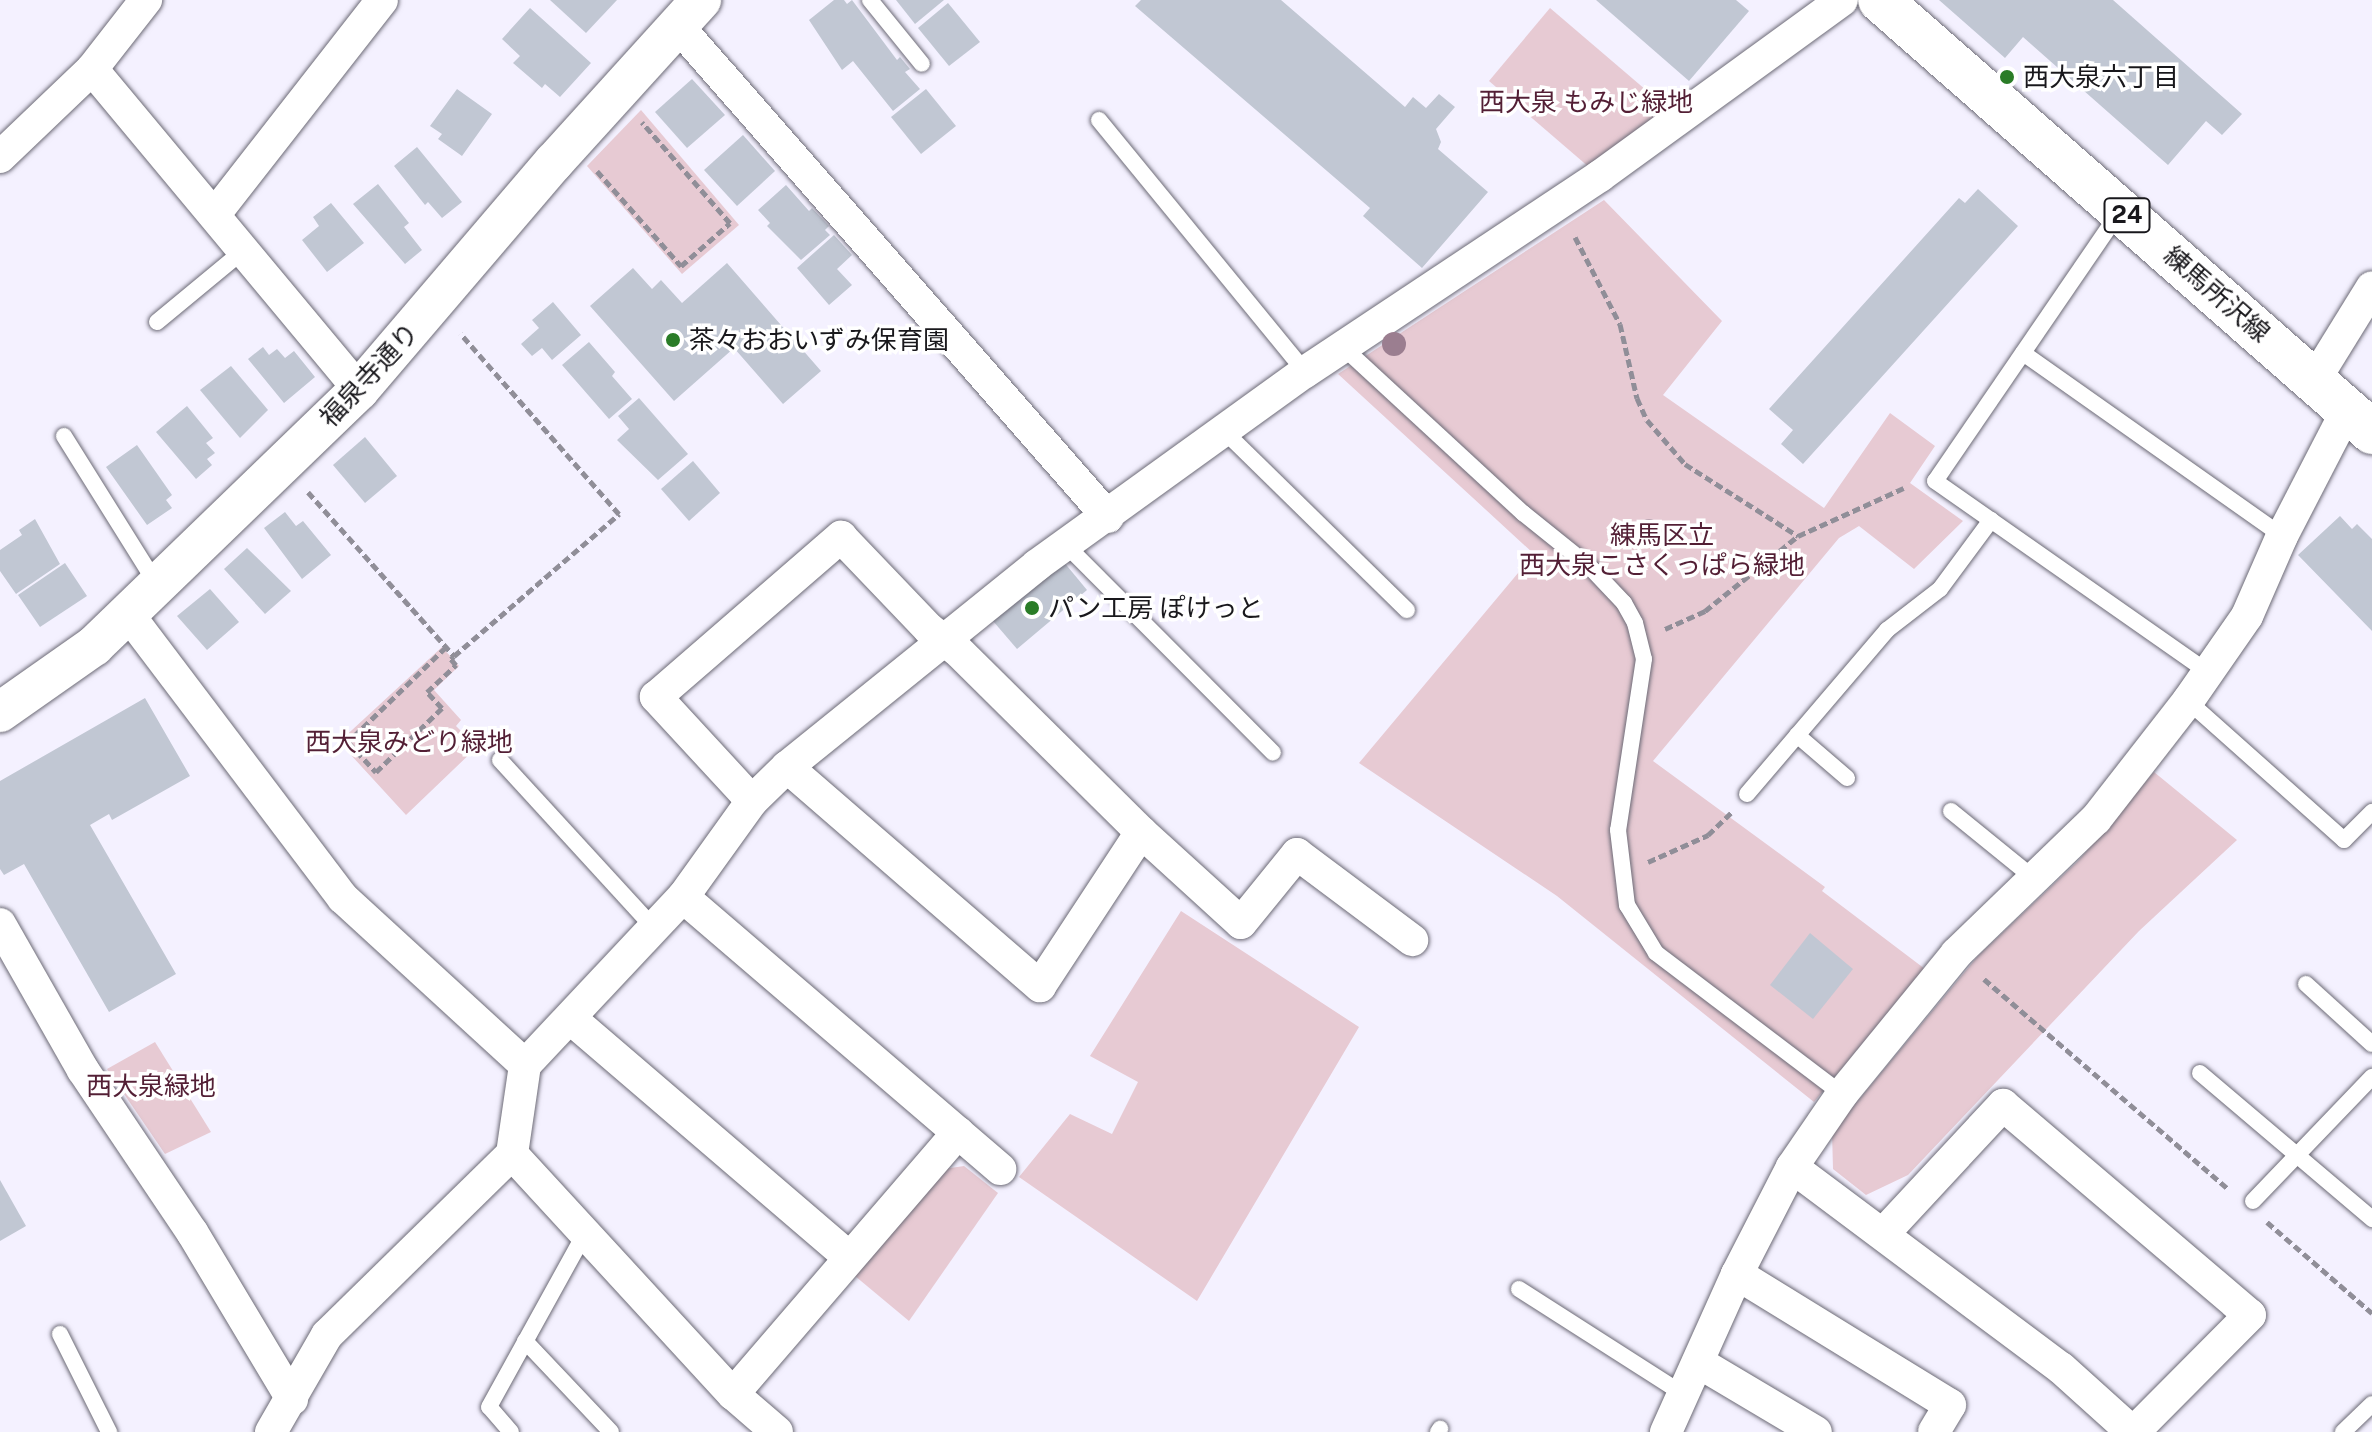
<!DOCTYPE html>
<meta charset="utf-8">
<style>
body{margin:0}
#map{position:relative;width:2372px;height:1432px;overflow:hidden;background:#f4f1ff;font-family:"Public Sans","Noto Sans JP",sans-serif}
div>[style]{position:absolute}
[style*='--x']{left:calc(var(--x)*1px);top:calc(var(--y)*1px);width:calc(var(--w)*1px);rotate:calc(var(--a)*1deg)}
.green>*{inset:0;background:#e7cad3}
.building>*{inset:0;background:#c1c7d3}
.path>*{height:5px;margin-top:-2.5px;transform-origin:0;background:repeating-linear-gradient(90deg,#908e98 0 8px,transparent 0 12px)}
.roads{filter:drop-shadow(0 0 2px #6c6a76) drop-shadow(0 0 2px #6c6a76)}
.service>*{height:16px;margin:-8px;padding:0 8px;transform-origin:8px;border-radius:8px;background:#fff}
.minor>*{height:32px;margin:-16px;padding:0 16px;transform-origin:16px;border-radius:16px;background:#fff}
.tertiary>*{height:40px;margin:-20px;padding:0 20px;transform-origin:20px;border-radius:20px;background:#fff}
.primary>*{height:44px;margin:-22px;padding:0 22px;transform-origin:22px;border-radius:22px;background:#fff}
.trees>*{width:24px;height:24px;margin:-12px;border-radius:50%;background:#9b7e90}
.dots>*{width:22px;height:22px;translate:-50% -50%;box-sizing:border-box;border:4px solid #fff;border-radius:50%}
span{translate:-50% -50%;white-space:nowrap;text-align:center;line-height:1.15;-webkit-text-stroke:7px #fff;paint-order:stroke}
.shield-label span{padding:2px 6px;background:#fff;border:2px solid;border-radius:6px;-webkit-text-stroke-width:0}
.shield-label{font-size:24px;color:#19181c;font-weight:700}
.poi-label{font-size:26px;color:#19181c}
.left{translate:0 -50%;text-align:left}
.park-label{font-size:26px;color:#531f35}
.street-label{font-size:26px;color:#19181c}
</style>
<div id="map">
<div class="green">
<div style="clip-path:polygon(1550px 8px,1667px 108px,1590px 168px,1489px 81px)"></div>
<div style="clip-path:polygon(641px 110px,739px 225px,682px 274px,587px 166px)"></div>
<div style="clip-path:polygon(1604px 200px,1722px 321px,1663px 395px,1824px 508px,1890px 413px,1935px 446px,1910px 483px,1963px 521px,1914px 569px,1859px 526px,1839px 538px,1653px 761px,1825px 887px,1822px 891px,1925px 969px,1814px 1102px,1557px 896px,1359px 763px,1534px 554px,1338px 374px)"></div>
<div style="clip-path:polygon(442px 647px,459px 666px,434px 690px,461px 720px,456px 726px,477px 747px,406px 815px,339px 742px)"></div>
<div style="clip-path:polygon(2154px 772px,2237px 840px,2139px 931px,1908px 1175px,1866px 1195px,1833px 1169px,1832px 1132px,1978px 956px,2078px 861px)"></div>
<div style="clip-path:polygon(1181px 911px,1359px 1027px,1197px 1301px,1019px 1177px,1070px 1114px,1112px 1134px,1138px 1082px,1090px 1056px)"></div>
<div style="clip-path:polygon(155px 1042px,211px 1132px,165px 1154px,107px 1069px)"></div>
<div style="clip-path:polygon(964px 1166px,998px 1193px,909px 1321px,855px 1276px,944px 1169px)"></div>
</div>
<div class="building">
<div style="clip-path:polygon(550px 0,617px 0,586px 33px)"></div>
<div style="clip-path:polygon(834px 0,844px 0,847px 4px,852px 0,897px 60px,900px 57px,910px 69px,905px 72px,920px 89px,893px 111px,853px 61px,842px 70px,809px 20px)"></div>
<div style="clip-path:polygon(896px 0,944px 0,915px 24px)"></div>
<div style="clip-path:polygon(1141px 0,1281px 0,1405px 107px,1413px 97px,1426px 108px,1439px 94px,1455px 107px,1436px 129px,1441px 142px,1438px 149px,1488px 192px,1422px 268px,1363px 216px,1370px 208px,1135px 6px)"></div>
<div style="clip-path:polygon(1596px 0,1736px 0,1749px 11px,1689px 81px)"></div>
<div style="clip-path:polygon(1939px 0,2113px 0,2242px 114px,2222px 135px,2206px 121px,2168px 165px,2023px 37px,2005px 58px)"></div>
<div style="clip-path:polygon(948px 3px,980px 42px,949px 66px,918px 28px)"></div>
<div style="clip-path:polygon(530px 8px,591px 63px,560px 97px,545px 84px,542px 88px,513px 63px,520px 56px,502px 39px)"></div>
<div style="clip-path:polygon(692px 79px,725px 115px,687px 148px,655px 112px)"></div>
<div style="clip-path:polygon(457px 89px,492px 114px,462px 156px,438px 139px,442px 134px,430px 126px)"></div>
<div style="clip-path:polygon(926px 89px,956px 126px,921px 154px,891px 117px)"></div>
<div style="clip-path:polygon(743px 135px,775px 171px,737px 206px,704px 170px)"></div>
<div style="clip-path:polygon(417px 147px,462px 202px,442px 218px,428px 202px,425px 205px,394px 166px)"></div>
<div style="clip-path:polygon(378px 184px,409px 223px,404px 227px,422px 250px,405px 264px,353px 204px)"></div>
<div style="clip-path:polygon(786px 185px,809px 211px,812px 208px,829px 226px,825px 230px,830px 235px,801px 260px,767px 226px,770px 223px,758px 210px)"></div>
<div style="clip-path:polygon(1978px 189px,2018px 226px,1803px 464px,1781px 444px,1793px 430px,1769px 409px,1959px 198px,1965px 203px)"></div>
<div style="clip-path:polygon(331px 203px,364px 243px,327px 272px,302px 240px,319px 226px,313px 217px)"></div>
<div style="clip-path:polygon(834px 235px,852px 255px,837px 269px,852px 285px,829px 305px,797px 268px)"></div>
<div style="clip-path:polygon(727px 263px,821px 371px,783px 404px,734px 348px,674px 401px,590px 306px,633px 268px,652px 289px,661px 280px,682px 303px)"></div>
<div style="clip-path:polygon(553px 302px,581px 335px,552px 360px,542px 348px,532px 356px,521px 344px,539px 328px,532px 320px)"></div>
<div style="clip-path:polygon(589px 342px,615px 372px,612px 376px,632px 399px,609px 419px,562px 365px)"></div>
<div style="clip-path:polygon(263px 347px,269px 355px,277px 349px,285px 358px,294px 351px,315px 377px,284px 403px,248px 359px)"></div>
<div style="clip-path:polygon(231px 366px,268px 410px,240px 438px,200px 390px)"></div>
<div style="clip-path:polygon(639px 398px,688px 454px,658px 480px,617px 440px,629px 429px,618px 416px)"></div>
<div style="clip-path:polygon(187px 406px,213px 438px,206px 443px,215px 453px,207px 459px,212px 465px,196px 479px,156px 432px)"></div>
<div style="clip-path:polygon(365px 437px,397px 476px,365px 503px,333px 465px)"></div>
<div style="clip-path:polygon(137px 445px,172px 495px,166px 500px,172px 508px,147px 525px,106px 467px)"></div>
<div style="clip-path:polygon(693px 461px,720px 493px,689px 521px,661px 489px)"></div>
<div style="clip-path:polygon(285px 512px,296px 526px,303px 521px,331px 555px,302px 579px,264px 528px)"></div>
<div style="clip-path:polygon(2340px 516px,2352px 529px,2357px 524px,2372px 539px,2372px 631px,2298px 555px)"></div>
<div style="clip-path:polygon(35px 519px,60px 564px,16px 594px,0 571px,0 550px,22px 535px,19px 530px)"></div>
<div style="clip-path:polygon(247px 548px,291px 591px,265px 614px,224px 569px)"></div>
<div style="clip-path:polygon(1063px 561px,1087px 590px,1017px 649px,993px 621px)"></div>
<div style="clip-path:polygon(65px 563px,87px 596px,40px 627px,18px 595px)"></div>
<div style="clip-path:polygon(210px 589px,239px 622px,207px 650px,177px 616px)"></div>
<div style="clip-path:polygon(145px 698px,190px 776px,112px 820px,109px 814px,90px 825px,176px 974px,109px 1012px,24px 864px,4px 875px,0 869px,0 781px)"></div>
<div style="clip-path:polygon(1810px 933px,1853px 969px,1813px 1019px,1770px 985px)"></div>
<div style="clip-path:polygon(0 1180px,26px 1226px,0 1241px)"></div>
</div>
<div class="path">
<div style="--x:597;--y:171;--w:127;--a:48.5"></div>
<div style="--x:681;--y:266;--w:65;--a:-41.3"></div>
<div style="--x:730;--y:223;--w:134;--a:-131.1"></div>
<div style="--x:1575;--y:237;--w:98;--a:62.7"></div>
<div style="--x:1620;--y:324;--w:76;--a:77.1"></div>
<div style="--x:1637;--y:398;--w:24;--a:66"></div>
<div style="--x:1647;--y:420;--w:58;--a:49.2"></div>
<div style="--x:1685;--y:464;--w:134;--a:32.5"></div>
<div style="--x:1798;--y:536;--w:116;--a:-24.4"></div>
<div style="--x:308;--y:492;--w:220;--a:48.3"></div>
<div style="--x:454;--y:656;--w:218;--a:-40.7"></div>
<div style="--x:619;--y:514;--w:240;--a:-131.3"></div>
<div style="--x:1665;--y:629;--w:44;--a:-24.2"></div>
<div style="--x:1705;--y:611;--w:119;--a:-38.9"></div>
<div style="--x:446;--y:647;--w:136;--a:135.9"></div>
<div style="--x:348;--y:742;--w:41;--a:47"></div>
<div style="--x:376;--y:772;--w:92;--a:-44.1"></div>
<div style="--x:442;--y:708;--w:22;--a:-133"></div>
<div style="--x:427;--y:692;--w:40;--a:-43"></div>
<div style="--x:456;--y:665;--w:8;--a:-130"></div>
<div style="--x:451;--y:659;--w:4;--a:-45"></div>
<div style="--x:1648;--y:862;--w:66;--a:-24.2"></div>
<div style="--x:1708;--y:835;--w:32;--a:-44"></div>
<div style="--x:1984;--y:979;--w:322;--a:40.7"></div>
<div style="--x:2267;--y:1222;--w:139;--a:40.9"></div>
</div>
<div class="roads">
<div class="service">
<div style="--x:870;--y:0;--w:82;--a:50.9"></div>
<div style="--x:1099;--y:120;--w:325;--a:50.7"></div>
<div style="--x:2120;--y:211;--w:327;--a:124.4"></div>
<div style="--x:1935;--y:481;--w:333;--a:35"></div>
<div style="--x:157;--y:322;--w:113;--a:-39.6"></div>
<div style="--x:1343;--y:347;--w:245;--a:42.7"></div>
<div style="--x:1523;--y:513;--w:85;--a:38.8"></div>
<div style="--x:1589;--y:566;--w:51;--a:46.6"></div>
<div style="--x:1624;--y:603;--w:23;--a:61"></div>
<div style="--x:1635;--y:623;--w:37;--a:76"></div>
<div style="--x:1644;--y:659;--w:173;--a:98.6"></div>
<div style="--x:1618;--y:830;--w:76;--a:83.2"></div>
<div style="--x:1627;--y:905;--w:56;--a:58.9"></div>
<div style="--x:1656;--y:953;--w:233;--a:37.2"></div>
<div style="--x:2023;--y:353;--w:317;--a:35.2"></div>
<div style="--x:1224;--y:431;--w:256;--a:44.4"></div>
<div style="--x:64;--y:436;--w:176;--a:58"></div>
<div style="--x:1066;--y:545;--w:293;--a:45.1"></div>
<div style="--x:2188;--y:701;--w:209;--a:41.7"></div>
<div style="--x:2344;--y:840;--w:40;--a:-45"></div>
<div style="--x:1797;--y:735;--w:66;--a:40.7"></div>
<div style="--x:500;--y:760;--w:228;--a:47.5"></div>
<div style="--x:1747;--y:794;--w:216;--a:-49.5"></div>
<div style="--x:1887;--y:630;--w:67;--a:-37.7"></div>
<div style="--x:1940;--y:589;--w:86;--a:-53.5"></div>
<div style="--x:1951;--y:811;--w:109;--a:39.1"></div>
<div style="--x:2306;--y:984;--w:89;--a:42.3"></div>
<div style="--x:2200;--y:1073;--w:226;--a:40.3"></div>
<div style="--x:2253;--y:1201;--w:172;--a:-46.2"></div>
<div style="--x:1519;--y:1289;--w:195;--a:32.6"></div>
<div style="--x:60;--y:1334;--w:110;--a:63.4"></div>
<div style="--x:525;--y:1341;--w:125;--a:46.6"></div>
<div style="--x:511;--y:1432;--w:33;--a:-131"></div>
<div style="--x:489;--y:1407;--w:199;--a:-61.1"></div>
<div style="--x:1438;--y:1432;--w:4;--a:-56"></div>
<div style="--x:2343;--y:1432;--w:40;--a:-44"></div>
</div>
<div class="minor">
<div style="--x:677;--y:25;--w:654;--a:48.78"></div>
<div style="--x:92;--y:69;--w:418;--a:50.2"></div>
<div style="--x:0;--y:157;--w:127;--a:-43.7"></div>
<div style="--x:92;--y:69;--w:88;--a:-52"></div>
<div style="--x:215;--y:214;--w:271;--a:-52"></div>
<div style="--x:2314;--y:381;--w:110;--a:-58.3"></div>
<div style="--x:128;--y:614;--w:356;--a:52.9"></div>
<div style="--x:343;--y:898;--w:247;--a:42.5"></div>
<div style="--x:787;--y:767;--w:335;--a:40.9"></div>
<div style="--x:1040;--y:986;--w:184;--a:-56.7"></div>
<div style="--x:752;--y:801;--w:142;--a:-132.7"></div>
<div style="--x:656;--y:697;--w:245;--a:-40.9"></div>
<div style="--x:841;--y:537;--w:127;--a:46.3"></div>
<div style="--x:929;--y:629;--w:35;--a:37"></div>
<div style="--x:957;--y:650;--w:259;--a:44.7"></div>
<div style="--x:1141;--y:832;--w:135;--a:42.3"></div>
<div style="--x:1241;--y:923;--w:89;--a:-50.9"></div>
<div style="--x:1297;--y:854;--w:144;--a:36.8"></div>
<div style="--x:683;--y:897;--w:418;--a:40.6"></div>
<div style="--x:0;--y:924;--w:168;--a:60.4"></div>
<div style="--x:83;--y:1070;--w:195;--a:56.1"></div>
<div style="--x:192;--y:1232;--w:195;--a:59.1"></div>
<div style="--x:570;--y:1018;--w:367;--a:40.6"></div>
<div style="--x:512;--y:1154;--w:326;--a:47.4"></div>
<div style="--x:733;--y:1394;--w:58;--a:40.8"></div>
<div style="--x:1792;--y:1167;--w:336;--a:36.8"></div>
<div style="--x:2061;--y:1368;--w:96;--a:42"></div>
<div style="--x:1884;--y:1233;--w:175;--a:-47.1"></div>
<div style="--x:2003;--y:1105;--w:324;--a:40.4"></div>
<div style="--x:2250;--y:1315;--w:165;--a:134.8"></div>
<div style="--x:1737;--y:1274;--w:250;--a:31.6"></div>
<div style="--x:1950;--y:1405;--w:31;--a:121"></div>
<div style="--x:1698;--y:1362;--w:137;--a:30.7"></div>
<div style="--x:733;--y:1394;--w:345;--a:-49.3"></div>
<div style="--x:271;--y:1432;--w:112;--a:-60"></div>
<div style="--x:327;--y:1335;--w:259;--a:-44.4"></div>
<div style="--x:512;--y:1154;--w:90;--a:-81.7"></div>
<div style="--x:525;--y:1065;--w:231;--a:-46.8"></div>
<div style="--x:683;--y:897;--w:118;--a:-54.3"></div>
<div style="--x:752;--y:801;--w:49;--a:-44.2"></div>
<div style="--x:787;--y:767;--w:321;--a:-38.9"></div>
<div style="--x:1037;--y:565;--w:330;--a:-35.8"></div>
<div style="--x:1305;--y:372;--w:354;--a:-33.6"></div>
<div style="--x:1600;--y:176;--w:299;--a:-36"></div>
<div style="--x:1666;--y:1432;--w:173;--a:-65.8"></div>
<div style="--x:1737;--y:1274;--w:120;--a:-62.8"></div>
<div style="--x:1792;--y:1167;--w:88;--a:-55.6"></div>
<div style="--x:1842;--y:1094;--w:181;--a:-50.8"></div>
<div style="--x:1956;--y:954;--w:194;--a:-44"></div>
<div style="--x:2096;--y:819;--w:150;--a:-52.1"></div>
<div style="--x:2188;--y:701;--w:103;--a:-55.2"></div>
<div style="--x:2247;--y:616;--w:87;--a:-66.4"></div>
<div style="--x:2282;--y:536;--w:142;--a:-62.7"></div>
</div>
<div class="tertiary">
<div style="--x:0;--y:712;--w:115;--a:-35.1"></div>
<div style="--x:94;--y:646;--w:368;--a:-44"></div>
<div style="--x:359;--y:390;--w:300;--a:-49.5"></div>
<div style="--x:554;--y:162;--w:219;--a:-47.8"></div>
</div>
<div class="primary">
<div style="--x:1880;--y:0;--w:655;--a:41.28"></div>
</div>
</div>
<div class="trees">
<div style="left:1394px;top:344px"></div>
<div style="left:1649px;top:531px"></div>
</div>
<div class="dots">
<div style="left:2007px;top:77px;background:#2a7c27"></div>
<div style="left:673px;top:340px;background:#2a7c27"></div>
<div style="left:1032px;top:608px;background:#2a7c27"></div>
</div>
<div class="shield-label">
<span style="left:2127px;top:215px">24</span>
</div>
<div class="poi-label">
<span class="left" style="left:2023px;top:77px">西大泉六丁目</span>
<span class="left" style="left:689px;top:340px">茶々おおいずみ保育園</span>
<span class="left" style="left:1048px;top:608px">パン工房 ぽけっと</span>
</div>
<div class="park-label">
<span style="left:1586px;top:102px">西大泉 もみじ緑地</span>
<span style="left:1662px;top:550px">練馬区立<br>西大泉こさくっぱら緑地</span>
<span style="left:409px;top:742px">西大泉みどり緑地</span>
<span style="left:151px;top:1086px">西大泉緑地</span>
</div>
<div class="street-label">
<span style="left:2217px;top:294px;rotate:41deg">練馬所沢線</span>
<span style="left:369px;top:375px;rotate:-47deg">福泉寺通り</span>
</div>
</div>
